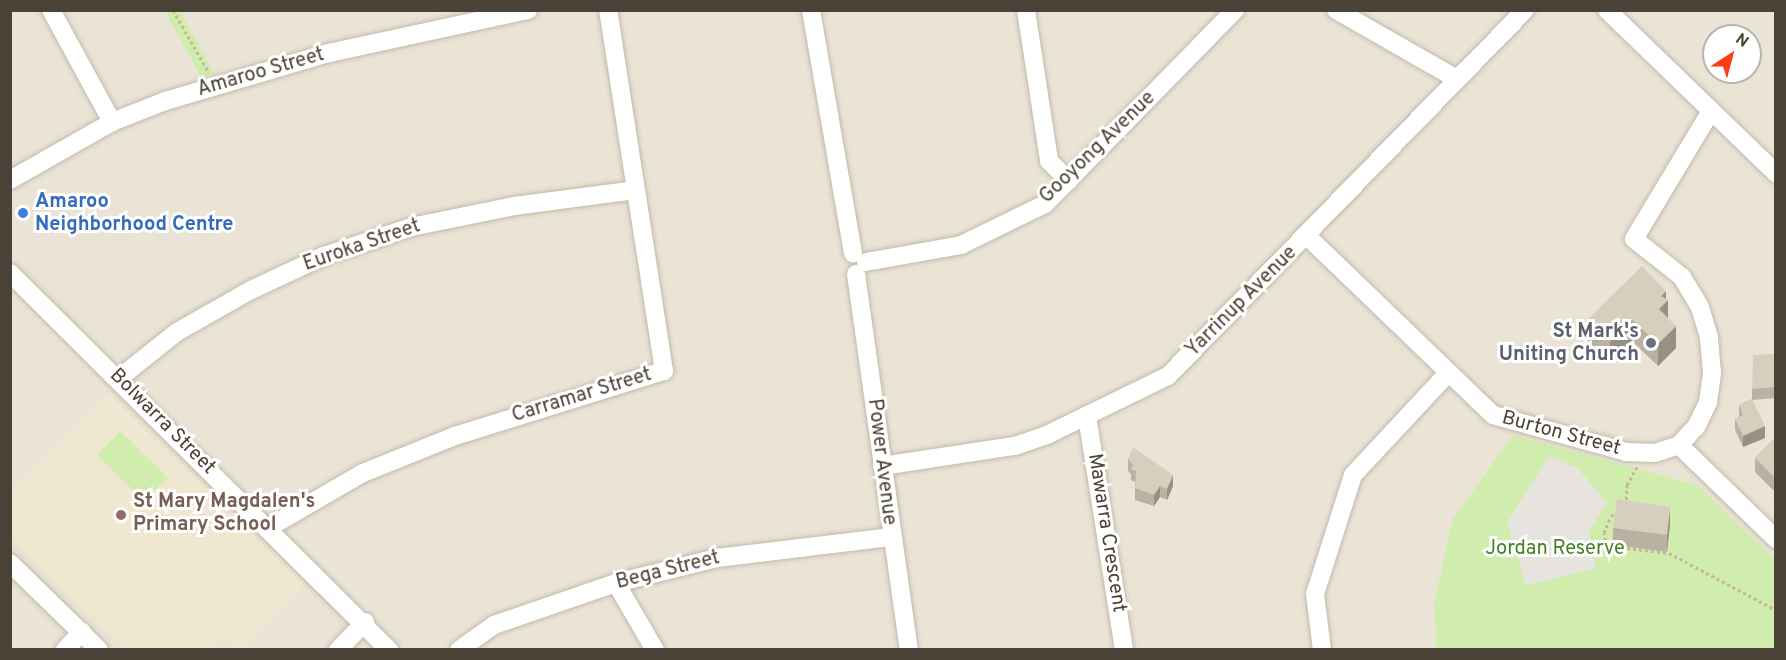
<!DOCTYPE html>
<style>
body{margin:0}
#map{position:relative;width:1786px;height:660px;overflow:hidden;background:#f5f2e9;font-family:Overpass,sans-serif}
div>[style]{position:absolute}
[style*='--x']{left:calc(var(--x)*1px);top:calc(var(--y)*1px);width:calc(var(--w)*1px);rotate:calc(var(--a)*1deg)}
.residential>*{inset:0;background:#eae4d6}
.education>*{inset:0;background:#f0e7d1}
.green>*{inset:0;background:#d0edae}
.parking>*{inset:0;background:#e7e4e0}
.path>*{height:3px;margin-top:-1.5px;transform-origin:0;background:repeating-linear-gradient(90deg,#c5b69a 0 3px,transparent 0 6px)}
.roads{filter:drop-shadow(0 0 2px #c2baaa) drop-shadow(0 0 2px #c2baaa)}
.minor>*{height:18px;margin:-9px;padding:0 9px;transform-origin:9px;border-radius:9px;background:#fff}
.wall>*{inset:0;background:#bab1a3}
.shaded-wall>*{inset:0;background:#979084}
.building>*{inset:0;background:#d8cebd}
.dots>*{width:16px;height:16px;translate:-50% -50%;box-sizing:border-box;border:3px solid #fff;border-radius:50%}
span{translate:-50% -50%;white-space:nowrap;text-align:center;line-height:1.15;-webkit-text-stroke:6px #fff;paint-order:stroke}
.street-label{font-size:20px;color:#4a4236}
.shop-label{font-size:20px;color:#366cbe;font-weight:700}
.left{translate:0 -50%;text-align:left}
.worship-label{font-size:20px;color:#5b616d;font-weight:700}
.right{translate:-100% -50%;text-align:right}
.education-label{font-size:20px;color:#785e54;font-weight:700}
.park-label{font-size:20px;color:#468124}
.frame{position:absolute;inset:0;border:12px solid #4a4236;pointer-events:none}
.north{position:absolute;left:1702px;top:24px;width:60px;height:60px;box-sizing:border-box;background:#fff;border:2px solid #b7b3af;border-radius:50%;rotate:36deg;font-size:16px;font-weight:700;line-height:24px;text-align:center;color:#4a4236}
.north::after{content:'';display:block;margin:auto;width:21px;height:27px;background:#ff3b16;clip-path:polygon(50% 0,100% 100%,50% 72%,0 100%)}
</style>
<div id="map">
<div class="residential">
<div style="clip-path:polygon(evenodd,11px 11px,1775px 11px,1775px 649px,11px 649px,11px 11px,1714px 36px,1750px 36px,1750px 72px,1714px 72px,1714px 36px)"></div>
</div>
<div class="education">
<div style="clip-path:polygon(108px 393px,305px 586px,241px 649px,224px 638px,213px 649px,125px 649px,11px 537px,10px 492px)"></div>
</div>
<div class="green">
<div style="clip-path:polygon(165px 11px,180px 11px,214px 73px,201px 77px)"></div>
<div style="clip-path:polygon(120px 431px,168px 478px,144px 501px,97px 455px)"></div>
<div style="clip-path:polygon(1513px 435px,1697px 485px,1775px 560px,1775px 649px,1437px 650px,1434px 603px,1453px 519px)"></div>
</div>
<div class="parking">
<div style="clip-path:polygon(1549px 456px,1577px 468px,1607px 502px,1589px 531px,1596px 568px,1526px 586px,1507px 523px)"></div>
</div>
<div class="path">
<div style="--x:173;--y:10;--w:70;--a:60.2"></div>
<div style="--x:1626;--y:505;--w:20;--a:-87"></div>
<div style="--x:1627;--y:485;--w:21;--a:-61"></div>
<div style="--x:1607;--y:552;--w:19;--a:-99"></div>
<div style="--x:1604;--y:533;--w:18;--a:-68"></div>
<div style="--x:1611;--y:516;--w:8;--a:-30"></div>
<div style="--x:1593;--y:553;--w:34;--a:-8"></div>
<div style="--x:1627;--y:548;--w:42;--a:6.8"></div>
<div style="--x:1669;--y:553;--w:121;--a:28"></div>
</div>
<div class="roads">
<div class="minor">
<div style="--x:51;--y:10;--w:128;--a:61.4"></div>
<div style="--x:811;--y:10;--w:247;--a:80.2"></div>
<div style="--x:1026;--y:10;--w:153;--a:81.3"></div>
<div style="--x:1049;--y:161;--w:28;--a:45"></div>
<div style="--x:1336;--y:10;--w:139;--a:29.7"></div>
<div style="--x:1607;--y:10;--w:235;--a:44"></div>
<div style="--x:10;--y:180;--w:117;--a:-29.6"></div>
<div style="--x:112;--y:122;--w:57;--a:-21.6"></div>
<div style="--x:165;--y:101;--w:171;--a:-16.3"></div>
<div style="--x:329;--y:53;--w:204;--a:-12.2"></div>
<div style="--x:1307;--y:236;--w:258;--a:43.9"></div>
<div style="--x:1493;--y:415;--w:138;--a:15.5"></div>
<div style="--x:1626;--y:452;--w:29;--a:2"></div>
<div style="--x:1655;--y:453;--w:25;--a:-18"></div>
<div style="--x:1679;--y:445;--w:135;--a:44.1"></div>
<div style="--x:866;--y:262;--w:97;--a:-10.1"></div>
<div style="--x:961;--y:245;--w:93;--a:-26"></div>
<div style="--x:1045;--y:204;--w:272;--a:-45.6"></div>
<div style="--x:10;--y:273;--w:535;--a:44.85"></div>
<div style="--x:856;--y:274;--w:380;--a:82"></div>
<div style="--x:118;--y:379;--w:75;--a:-38.5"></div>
<div style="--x:177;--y:332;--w:85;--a:-29.6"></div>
<div style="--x:251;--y:290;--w:81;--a:-25"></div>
<div style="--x:324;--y:256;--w:92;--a:-18.4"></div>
<div style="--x:411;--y:227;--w:105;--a:-11.5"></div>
<div style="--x:514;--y:206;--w:122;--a:-7.5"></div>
<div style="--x:1087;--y:416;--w:237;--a:81"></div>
<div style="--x:1679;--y:445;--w:25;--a:-47"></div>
<div style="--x:1696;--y:427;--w:28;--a:-64"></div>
<div style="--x:1708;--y:402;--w:29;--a:-82"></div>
<div style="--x:1712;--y:373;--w:36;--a:-95"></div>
<div style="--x:1709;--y:337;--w:31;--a:-107"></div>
<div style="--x:1700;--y:307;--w:35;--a:-121"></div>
<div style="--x:1682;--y:277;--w:61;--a:-141.6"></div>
<div style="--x:1634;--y:239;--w:149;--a:-59"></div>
<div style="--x:882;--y:466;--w:134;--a:-8.6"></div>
<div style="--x:1015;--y:446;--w:36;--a:-19"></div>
<div style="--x:1049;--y:434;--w:132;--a:-26"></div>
<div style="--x:1168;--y:376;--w:511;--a:-45.71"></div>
<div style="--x:268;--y:528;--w:110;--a:-30.1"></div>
<div style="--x:363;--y:473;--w:99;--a:-21.9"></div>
<div style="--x:455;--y:436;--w:219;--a:-17.3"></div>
<div style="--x:664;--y:371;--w:365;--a:-98.8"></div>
<div style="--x:10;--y:563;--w:124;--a:44.3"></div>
<div style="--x:616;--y:583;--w:78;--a:59.8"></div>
<div style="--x:65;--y:650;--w:25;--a:-47"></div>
<div style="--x:338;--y:650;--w:39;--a:-46"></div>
<div style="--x:459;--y:650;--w:43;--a:-35.5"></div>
<div style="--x:494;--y:625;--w:129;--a:-19"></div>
<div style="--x:616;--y:583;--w:104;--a:-13.9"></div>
<div style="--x:717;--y:558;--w:174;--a:-6.9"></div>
<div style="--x:1322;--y:650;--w:56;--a:-97.1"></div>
<div style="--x:1315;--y:594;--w:125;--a:-72.3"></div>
<div style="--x:1353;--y:475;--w:139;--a:-47"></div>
</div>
</div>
<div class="wall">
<div style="clip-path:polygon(1666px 298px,1668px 319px,1676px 348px,1658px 366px,1632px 341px,1610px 363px,1588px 341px,1588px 319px)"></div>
<div style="clip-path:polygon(1776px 354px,1776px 398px,1752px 400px,1765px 438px,1743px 447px,1735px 430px,1735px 419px,1739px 417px,1739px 405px,1752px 399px,1752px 389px)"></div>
<div style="clip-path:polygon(1776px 437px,1776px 493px,1755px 472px,1755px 458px)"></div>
<div style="clip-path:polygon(1128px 459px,1173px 486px,1167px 500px,1160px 497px,1154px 506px,1135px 500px,1135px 482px,1131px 480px,1131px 474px,1128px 471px)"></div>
<div style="clip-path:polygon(1670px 524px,1667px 552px,1613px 545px,1613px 528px)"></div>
</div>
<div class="shaded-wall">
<div style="clip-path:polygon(1666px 291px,1666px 302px,1668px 300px,1668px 322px,1659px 309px,1661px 296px)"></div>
<div style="clip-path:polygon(1632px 319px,1632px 341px,1610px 363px,1610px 341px)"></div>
<div style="clip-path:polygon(1676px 326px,1676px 348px,1658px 366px,1658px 344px)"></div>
<div style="clip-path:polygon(1765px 426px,1765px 438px,1743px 447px,1743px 436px)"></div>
<div style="clip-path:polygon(1173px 475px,1173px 486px,1167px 500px,1167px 489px)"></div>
<div style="clip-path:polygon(1160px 486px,1160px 497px,1154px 506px,1154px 495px)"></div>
<div style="clip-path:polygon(1670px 507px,1670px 524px,1667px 552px,1667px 535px)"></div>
</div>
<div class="building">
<div style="clip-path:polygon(1642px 266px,1666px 291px,1661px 296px,1668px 300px,1659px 309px,1676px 326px,1658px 344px,1632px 319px,1610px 341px,1588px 319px)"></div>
<div style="clip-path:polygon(1776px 354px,1776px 366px,1774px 366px,1776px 387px,1752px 389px,1753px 355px)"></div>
<div style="clip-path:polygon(1752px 399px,1765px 426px,1743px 436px,1735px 419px,1743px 415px,1739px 405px)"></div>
<div style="clip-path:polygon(1776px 437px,1776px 479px,1755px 458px)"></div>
<div style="clip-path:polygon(1133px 447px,1173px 475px,1167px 489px,1160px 486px,1154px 495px,1135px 488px,1136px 471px,1131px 469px,1133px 465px,1128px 459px)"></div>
<div style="clip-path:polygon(1617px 499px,1670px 507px,1667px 535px,1613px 528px)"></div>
</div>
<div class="dots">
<div style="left:23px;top:213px;background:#3f7fe0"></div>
<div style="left:1651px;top:343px;background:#6b7280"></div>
<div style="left:121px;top:515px;background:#8d6e63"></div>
</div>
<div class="street-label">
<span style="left:261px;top:73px;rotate:-16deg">Amaroo Street</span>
<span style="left:1098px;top:148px;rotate:-44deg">Gooyong Avenue</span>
<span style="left:362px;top:246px;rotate:-19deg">Euroka Street</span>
<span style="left:1242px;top:302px;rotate:-45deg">Yarrinup Avenue</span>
<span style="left:582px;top:396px;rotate:-17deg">Carramar Street</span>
<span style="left:162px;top:422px;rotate:45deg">Bolwarra Street</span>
<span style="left:1561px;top:434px;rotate:15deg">Burton Street</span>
<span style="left:881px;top:462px;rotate:83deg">Power Avenue</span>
<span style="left:1106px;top:533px;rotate:81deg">Mawarra Crescent</span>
<span style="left:668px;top:571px;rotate:-14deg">Bega Street</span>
</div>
<div class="shop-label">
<span class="left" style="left:35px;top:214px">Amaroo<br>Neighborhood Centre</span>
</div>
<div class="worship-label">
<span class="right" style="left:1639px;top:344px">St Mark's<br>Uniting Church</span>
</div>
<div class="education-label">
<span class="left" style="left:133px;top:514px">St Mary Magdalen's<br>Primary School</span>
</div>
<div class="park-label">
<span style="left:1555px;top:549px">Jordan Reserve</span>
</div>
<div class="frame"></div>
<div class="north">N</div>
</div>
